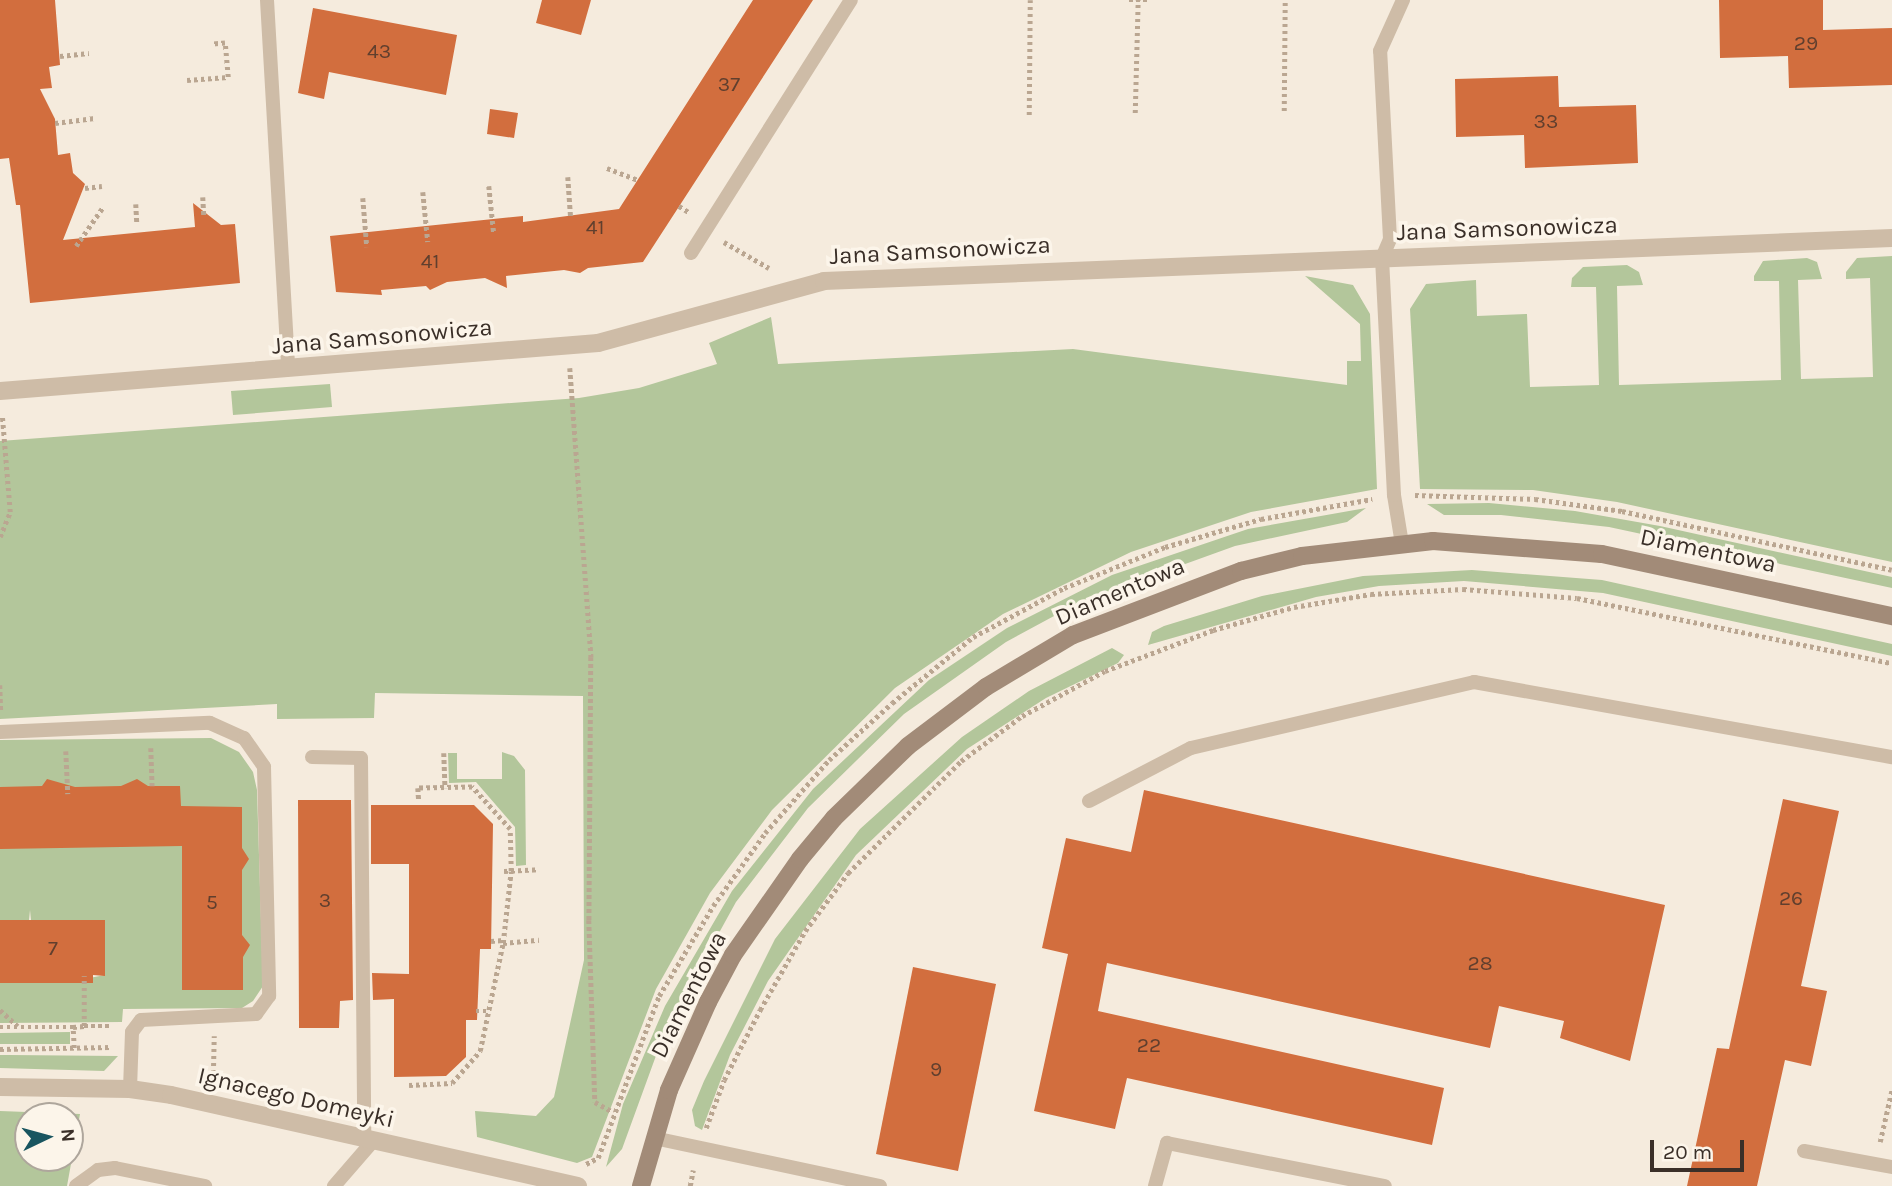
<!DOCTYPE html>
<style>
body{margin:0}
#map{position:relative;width:1892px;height:1186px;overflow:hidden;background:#f5ebdd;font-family:Karla,sans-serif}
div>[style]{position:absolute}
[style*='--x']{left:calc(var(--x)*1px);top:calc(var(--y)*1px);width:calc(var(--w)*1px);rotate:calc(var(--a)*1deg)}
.green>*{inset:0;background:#b3c69b}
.building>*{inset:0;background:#d26e3e}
.path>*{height:4.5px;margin-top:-2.25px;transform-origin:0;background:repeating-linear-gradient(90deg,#baa691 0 3.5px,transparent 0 7px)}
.lane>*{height:14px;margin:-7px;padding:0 7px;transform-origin:7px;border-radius:7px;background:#cebca7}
.street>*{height:18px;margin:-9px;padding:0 9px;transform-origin:9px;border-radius:9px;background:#cebca7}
.secondary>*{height:18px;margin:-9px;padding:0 9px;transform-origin:9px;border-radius:9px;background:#a28b78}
span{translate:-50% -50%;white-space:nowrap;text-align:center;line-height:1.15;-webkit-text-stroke:7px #fcf5ea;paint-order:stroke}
.number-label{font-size:21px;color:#603f2e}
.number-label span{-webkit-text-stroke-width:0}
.street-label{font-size:24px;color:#3a2f28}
.north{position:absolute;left:14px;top:1102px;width:70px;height:70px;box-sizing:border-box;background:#fcf5ea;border:2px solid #aea69c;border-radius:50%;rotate:85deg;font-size:19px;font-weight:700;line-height:28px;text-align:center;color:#3a2f28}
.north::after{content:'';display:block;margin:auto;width:24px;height:32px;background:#195560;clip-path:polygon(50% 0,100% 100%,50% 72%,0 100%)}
.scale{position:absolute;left:1650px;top:1140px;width:94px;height:32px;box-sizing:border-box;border:4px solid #3a2f28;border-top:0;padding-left:9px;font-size:21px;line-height:24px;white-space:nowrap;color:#3a2f28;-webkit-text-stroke:5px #fcf5ea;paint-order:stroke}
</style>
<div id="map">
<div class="green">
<div style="clip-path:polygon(1892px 256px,1892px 562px,1617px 502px,1533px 490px,1420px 489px,1410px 309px,1426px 284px,1476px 280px,1477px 316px,1527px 314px,1530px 387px,1599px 385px,1596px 287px,1571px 287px,1572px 278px,1583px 267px,1627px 265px,1639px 272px,1643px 285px,1617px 286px,1619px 385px,1781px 380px,1779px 281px,1754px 281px,1754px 276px,1763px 261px,1807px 258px,1817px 262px,1822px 279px,1798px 280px,1801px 379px,1873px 377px,1870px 278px,1846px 279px,1846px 272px,1857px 258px)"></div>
<div style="clip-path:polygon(1305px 276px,1353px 285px,1370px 314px,1377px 489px,1251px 512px,1131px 552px,1003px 614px,895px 688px,772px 810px,710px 893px,656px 989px,592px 1157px,577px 1163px,477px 1137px,475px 1111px,536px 1116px,554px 1097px,584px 960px,583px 696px,375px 693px,374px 718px,277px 719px,277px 704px,0 719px,0 441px,579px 398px,639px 388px,717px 364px,709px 343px,771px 317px,778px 364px,1073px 349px,1347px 385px,1347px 361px,1361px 361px,1360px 324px)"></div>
<div style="clip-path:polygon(330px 384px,332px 407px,233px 415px,231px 391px)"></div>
<div style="clip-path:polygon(1489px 503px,1575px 511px,1660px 526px,1892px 577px,1892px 588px,1609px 527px,1501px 515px,1444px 515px,1427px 504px)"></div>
<div style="clip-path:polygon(1366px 508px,1347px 522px,1235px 546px,1080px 602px,1006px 642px,904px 714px,808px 808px,736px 902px,665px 1031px,622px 1149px,606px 1167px,623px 1104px,665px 1006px,732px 891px,813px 789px,929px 680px,1007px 628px,1112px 575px,1248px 529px)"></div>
<div style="clip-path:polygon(1472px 570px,1602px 580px,1892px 644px,1892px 656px,1603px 593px,1464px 581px,1379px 586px,1316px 597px,1148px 645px,1152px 632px,1164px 626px,1262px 596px,1363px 576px)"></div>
<div style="clip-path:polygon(1112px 648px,1124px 655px,1118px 663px,1046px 698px,967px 749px,856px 855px,768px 981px,730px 1055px,702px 1130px,695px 1126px,692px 1110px,704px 1081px,775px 939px,860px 829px,962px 737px,1029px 691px)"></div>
<div style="clip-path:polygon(211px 738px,239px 752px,253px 772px,257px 790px,263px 986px,253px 1001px,242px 1008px,123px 1009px,122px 1022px,0 1023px,0 983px,63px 983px,105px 975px,105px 920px,31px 920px,30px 910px,29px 920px,0 920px,0 740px)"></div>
<div style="clip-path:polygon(502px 752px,514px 756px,525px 770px,526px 865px,516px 866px,515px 827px,476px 782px,449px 783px,448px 753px,457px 753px,457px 779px,502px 779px)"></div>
<div style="clip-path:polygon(70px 1032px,70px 1044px,0 1044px,0 1033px)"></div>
<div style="clip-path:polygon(0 1055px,10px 1055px,118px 1056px,104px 1071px,0 1068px)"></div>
<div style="clip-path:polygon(evenodd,0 1111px,80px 1114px,67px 1186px,0 1186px,0 1111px,70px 1116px,70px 1158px,28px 1158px,28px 1116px,70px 1116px)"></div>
</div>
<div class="building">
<div style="clip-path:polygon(0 0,55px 0,60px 65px,49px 67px,52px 88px,40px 89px,55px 119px,58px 155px,70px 153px,73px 173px,85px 184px,63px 240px,195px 227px,193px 203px,221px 225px,235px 224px,240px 283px,30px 303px,20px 205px,16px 205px,9px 158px,0 159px)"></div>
<div style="clip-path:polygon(542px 0,591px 0,581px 35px,536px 23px)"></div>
<div style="clip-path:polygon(753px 0,813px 0,643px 262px,588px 268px,580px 273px,564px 270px,506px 276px,507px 288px,485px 278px,447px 282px,430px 290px,426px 286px,381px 290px,382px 295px,336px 292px,330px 236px,523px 216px,523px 222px,619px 209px)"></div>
<div style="clip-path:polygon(1719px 0,1823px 0,1823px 30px,1892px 28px,1892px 85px,1789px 88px,1788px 56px,1720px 58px)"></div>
<div style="clip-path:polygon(313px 8px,457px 35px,446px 95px,329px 72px,324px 99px,298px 93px)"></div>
<div style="clip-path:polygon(1558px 76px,1559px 107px,1636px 105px,1638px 163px,1525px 168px,1524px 135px,1456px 137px,1455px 79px)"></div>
<div style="clip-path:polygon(490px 109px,518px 113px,514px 138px,487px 134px)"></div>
<div style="clip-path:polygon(47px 779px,75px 787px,121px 786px,137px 779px,148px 786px,180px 786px,181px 806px,242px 807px,242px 848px,249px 859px,242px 870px,242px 935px,250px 945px,243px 957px,243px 990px,182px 990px,182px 846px,0 849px,0 787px,42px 786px)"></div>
<div style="clip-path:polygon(1144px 790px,1665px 905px,1630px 1061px,1560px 1038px,1564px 1021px,1499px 1006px,1490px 1048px,1107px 963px,1098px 1011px,1444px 1088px,1432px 1145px,1127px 1078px,1115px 1129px,1034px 1111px,1068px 954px,1042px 948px,1066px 838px,1131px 852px)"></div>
<div style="clip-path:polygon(1783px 799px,1839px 811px,1801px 986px,1827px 991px,1811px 1066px,1785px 1060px,1757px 1186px,1687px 1186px,1717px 1048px,1729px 1049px)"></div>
<div style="clip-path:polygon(298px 800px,351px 800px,353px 1000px,340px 1001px,339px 1028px,299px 1028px)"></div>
<div style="clip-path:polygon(371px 805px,474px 805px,493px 824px,491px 949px,480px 949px,477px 1020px,466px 1020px,466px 1057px,446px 1076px,394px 1077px,394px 999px,373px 1000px,372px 973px,409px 974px,409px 864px,371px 864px)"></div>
<div style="clip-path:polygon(0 920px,105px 920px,105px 976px,93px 975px,93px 983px,0 983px)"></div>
<div style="clip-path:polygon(913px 967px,996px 984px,958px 1171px,876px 1154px)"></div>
</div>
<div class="path">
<div style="--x:1129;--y:0;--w:18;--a:0"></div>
<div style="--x:60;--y:56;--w:29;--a:-6"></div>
<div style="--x:187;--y:80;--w:41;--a:-4.2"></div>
<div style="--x:228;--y:77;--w:34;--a:-95"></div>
<div style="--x:225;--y:43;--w:12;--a:175"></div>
<div style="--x:1284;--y:111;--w:111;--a:-89.5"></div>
<div style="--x:1135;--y:113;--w:113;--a:-88.5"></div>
<div style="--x:1029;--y:115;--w:115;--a:-89.5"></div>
<div style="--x:55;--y:123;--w:40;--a:-7.1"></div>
<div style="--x:607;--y:168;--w:33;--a:21"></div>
<div style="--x:568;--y:177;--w:39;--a:86"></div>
<div style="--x:489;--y:186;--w:48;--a:84.1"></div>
<div style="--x:85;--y:188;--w:17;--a:-7"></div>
<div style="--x:423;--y:192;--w:50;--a:84.3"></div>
<div style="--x:203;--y:197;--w:18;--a:87"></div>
<div style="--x:363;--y:198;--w:49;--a:85.3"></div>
<div style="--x:136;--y:204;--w:18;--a:87"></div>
<div style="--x:679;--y:206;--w:13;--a:32"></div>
<div style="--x:724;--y:242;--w:52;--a:30"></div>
<div style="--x:76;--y:246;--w:47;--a:-55.3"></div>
<div style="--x:570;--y:368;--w:290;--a:85.8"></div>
<div style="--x:591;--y:657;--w:263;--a:90.4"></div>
<div style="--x:589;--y:920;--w:182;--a:88.1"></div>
<div style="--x:595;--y:1102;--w:21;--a:29"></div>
<div style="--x:1415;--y:495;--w:120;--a:1.9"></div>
<div style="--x:1535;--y:499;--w:88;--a:7.9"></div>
<div style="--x:1622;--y:511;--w:276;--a:12.3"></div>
<div style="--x:0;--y:537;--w:27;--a:-68"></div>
<div style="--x:10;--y:512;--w:97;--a:-94.7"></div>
<div style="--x:0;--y:685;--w:27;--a:88"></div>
<div style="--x:151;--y:748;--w:38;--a:88"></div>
<div style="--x:66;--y:751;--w:43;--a:87.3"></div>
<div style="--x:444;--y:753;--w:35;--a:88"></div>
<div style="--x:504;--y:871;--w:35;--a:-3"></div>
<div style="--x:491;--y:941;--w:12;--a:-5"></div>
<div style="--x:503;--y:943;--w:36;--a:-5"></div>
<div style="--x:0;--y:1010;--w:24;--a:42"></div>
<div style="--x:476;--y:1011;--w:13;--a:0"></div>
<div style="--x:84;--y:1026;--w:27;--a:0"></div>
<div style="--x:0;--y:1027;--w:73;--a:0"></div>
<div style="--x:74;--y:1048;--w:21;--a:-93"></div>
<div style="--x:73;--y:1027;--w:11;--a:-5"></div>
<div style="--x:84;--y:1026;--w:50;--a:-90"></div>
<div style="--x:0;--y:1049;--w:111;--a:-1"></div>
<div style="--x:213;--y:1080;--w:44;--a:-88.7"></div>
<div style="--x:409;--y:1085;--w:43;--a:-2.7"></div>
<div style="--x:452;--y:1083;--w:43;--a:-48.8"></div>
<div style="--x:480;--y:1051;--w:110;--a:-78"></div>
<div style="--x:503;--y:943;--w:72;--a:-83.7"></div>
<div style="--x:511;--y:871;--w:42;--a:-91.4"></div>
<div style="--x:510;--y:829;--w:57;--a:-132.1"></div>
<div style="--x:472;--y:787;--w:54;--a:178.9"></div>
<div style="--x:418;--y:788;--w:13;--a:86"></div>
<div style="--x:706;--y:1128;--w:51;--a:-69.4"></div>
<div style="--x:724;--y:1080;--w:79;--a:-62.8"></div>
<div style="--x:760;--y:1010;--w:91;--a:-60.3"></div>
<div style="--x:805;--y:931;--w:72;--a:-53.4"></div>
<div style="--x:848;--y:873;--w:159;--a:-44.7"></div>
<div style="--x:961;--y:761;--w:76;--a:-36.4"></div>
<div style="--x:1022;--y:716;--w:94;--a:-28.5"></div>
<div style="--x:1105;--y:671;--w:116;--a:-20.8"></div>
<div style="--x:1213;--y:630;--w:84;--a:-15.9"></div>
<div style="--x:1294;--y:607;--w:78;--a:-9.6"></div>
<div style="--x:1371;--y:594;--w:92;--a:-3.1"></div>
<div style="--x:1463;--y:589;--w:114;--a:4.5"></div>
<div style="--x:1577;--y:598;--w:322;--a:11.7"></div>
<div style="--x:1880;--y:1142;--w:54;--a:-77.2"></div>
<div style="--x:586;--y:1164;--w:13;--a:-27"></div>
<div style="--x:598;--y:1158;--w:173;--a:-69.4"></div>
<div style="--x:659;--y:996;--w:105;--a:-59"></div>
<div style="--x:713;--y:906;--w:90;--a:-54.5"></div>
<div style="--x:765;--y:833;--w:97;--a:-48.8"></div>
<div style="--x:829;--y:760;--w:85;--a:-42.1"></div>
<div style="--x:892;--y:703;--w:104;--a:-39.2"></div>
<div style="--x:973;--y:637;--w:103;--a:-28.3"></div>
<div style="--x:1064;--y:588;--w:109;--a:-22.1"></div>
<div style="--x:1165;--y:547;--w:100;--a:-16.3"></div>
<div style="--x:1261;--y:519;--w:113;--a:-10.2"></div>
<div style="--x:690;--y:1186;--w:16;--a:-79"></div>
</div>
<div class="lane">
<div style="--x:267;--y:0;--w:370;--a:86.7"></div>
<div style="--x:691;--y:253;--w:299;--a:-57.7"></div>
<div style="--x:1402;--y:544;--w:50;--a:-99.3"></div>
<div style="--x:1394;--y:495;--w:237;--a:-92.9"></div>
<div style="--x:1382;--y:258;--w:21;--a:-67"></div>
<div style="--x:1390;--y:239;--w:188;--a:-93"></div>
<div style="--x:1380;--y:51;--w:56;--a:-65.7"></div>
<div style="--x:0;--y:732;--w:210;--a:-2.5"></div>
<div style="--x:210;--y:723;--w:37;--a:24"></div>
<div style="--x:244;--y:738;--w:35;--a:55"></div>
<div style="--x:264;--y:767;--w:229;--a:88.7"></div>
<div style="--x:269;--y:996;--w:22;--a:126"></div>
<div style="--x:256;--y:1014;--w:115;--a:177"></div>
<div style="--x:141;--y:1020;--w:15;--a:127"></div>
<div style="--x:132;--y:1032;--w:57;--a:92"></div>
<div style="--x:312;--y:757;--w:49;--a:1.2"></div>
<div style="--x:361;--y:758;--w:380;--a:89.5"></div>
<div style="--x:1089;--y:801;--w:115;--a:-27.5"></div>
<div style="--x:1191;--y:748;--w:291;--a:-13.1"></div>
<div style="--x:1474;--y:682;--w:425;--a:10.2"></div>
<div style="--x:654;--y:1138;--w:231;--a:12"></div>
<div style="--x:1804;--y:1151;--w:89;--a:10.3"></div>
<div style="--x:76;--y:1186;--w:27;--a:-36"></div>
<div style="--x:98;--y:1170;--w:17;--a:-7"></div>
<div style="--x:115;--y:1168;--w:92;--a:11.3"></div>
<div style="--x:334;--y:1186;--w:61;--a:-49"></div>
<div style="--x:1155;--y:1186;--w:45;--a:-74.4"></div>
<div style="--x:1167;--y:1143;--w:222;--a:11.2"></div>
</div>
<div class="street">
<div style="--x:0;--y:391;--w:600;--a:-4.59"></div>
<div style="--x:598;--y:343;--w:234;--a:-15.3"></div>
<div style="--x:824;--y:281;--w:1069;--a:-2.31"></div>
<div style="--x:0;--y:1087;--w:130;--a:0.9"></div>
<div style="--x:130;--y:1089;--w:41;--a:8.3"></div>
<div style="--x:171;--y:1095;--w:417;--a:12.6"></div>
</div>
<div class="secondary">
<div style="--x:641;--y:1186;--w:100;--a:-73.7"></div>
<div style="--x:669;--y:1090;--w:96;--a:-66.1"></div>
<div style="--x:708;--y:1002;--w:53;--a:-62"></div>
<div style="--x:733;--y:955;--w:117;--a:-55.1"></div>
<div style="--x:800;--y:859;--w:53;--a:-50.3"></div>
<div style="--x:834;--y:818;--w:103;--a:-44.2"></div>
<div style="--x:908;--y:746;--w:98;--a:-37.1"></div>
<div style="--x:986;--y:687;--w:101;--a:-30.9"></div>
<div style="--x:1073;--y:635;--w:180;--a:-20.9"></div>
<div style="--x:1241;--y:571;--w:63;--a:-13.8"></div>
<div style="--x:1302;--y:556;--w:132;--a:-6.5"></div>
<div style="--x:1433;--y:541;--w:169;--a:4.4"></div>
<div style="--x:1602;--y:554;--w:297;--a:12.1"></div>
</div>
<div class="number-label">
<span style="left:1806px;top:43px">29</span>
<span style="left:379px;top:51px">43</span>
<span style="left:729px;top:84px">37</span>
<span style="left:1546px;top:121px">33</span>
<span style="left:595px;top:227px">41</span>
<span style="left:430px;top:261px">41</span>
<span style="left:1791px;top:898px">26</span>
<span style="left:325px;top:900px">3</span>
<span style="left:212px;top:902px">5</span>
<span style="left:53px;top:948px">7</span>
<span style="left:1480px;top:963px">28</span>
<span style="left:1149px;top:1045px">22</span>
<span style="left:936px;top:1069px">9</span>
</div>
<div class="street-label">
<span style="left:1507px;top:229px;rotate:-2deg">Jana Samsonowicza</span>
<span style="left:940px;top:251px;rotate:-3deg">Jana Samsonowicza</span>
<span style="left:382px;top:337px;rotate:-5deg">Jana Samsonowicza</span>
<span style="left:1708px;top:551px;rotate:12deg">Diamentowa</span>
<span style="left:1120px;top:592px;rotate:-23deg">Diamentowa</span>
<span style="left:689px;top:995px;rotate:-63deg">Diamentowa</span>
<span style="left:296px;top:1098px;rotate:13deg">Ignacego Domeyki</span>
</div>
<div class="north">N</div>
<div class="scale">20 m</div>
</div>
